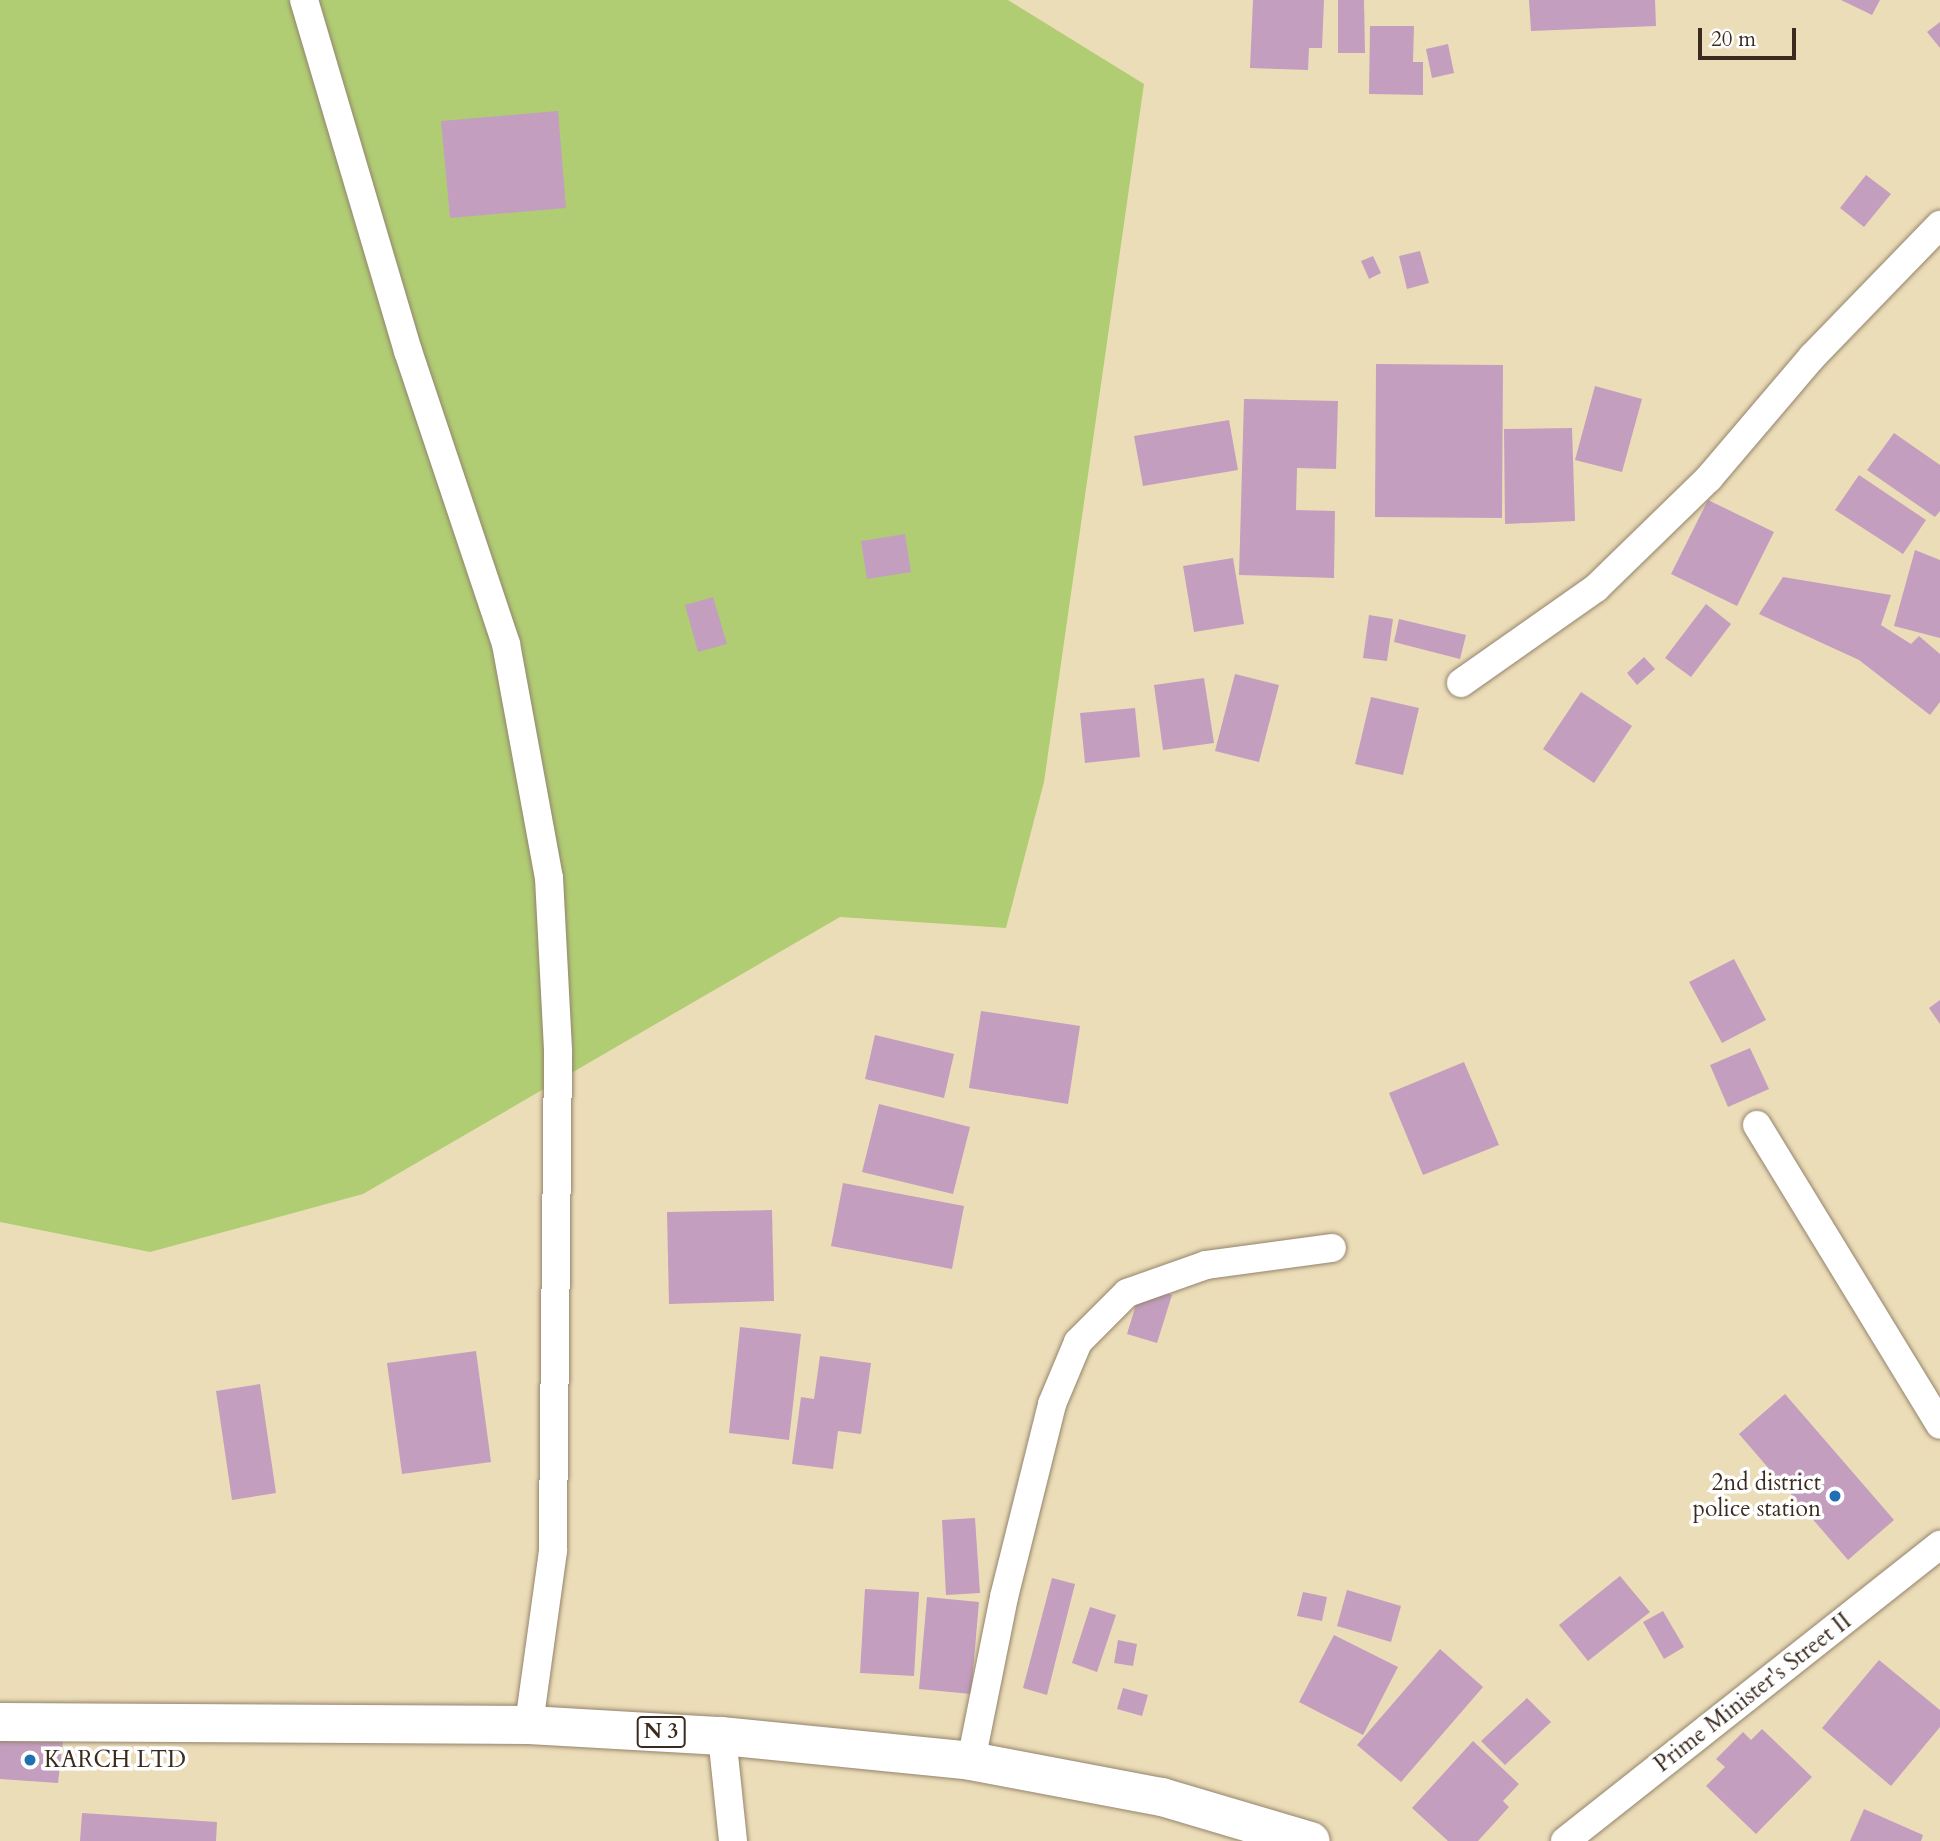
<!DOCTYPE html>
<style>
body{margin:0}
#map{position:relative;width:1940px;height:1841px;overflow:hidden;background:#ecddb9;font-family:Cardo,serif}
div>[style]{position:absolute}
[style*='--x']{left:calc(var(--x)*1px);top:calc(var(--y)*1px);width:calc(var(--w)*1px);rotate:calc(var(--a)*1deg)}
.green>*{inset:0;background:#b0cd74}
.building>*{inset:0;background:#c39ebf}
.roads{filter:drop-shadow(0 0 2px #94846c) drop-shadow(0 0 2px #94846c)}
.street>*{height:28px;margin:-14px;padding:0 14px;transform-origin:14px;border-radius:14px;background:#fff}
.highway>*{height:38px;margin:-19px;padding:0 19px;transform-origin:19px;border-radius:19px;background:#fff}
.dots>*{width:19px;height:19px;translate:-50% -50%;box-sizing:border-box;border:4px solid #fff;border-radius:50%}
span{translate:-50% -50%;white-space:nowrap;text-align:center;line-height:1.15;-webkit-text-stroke:7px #fff;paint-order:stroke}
.shield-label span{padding:2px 5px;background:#fff;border:2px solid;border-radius:5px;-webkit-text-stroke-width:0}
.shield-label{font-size:21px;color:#3b2a1e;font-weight:700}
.poi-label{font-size:23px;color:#3b2a1e}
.right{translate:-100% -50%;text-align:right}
.left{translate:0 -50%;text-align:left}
.street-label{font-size:23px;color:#3b2a1e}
.scale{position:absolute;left:1698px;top:28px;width:98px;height:32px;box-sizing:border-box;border:4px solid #3b2a1e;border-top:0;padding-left:9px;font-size:21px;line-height:24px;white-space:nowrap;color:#3b2a1e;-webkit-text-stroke:5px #fff;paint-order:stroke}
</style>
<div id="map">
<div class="green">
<div style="clip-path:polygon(0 0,1008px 0,1144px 84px,1044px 782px,1006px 928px,840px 917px,363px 1194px,150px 1252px,0 1222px)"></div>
</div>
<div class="building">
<div style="clip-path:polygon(1253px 0,1324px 0,1322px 48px,1309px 48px,1308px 70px,1250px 68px)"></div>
<div style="clip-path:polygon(1338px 0,1364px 0,1365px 53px,1338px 53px)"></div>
<div style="clip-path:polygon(1529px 0,1655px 0,1656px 26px,1531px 31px)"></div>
<div style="clip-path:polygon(1841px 0,1880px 0,1872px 15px)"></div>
<div style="clip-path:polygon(1940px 22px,1940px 48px,1927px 32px)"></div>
<div style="clip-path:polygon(1370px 26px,1414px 26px,1413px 62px,1423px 62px,1423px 95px,1369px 94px)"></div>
<div style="clip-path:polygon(1448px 44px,1454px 73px,1432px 78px,1426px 49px)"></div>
<div style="clip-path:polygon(558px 111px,566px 208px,450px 218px,441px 121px)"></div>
<div style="clip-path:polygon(1866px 175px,1891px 194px,1864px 227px,1840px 208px)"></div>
<div style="clip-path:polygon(1420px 251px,1429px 283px,1407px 289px,1399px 256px)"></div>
<div style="clip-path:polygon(1373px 256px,1381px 273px,1369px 279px,1361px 261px)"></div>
<div style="clip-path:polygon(1376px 364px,1503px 365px,1502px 518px,1375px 517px)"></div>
<div style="clip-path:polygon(1595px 386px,1642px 399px,1622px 472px,1575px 460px)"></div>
<div style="clip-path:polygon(1244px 399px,1338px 401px,1336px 469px,1297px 468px,1296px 510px,1335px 511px,1334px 578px,1239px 575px)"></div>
<div style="clip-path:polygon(1229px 420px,1238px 470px,1143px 486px,1134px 436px)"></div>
<div style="clip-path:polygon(1572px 428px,1575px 521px,1505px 524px,1504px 429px)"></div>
<div style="clip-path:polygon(1894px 433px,1940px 465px,1940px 511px,1935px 517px,1867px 470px)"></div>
<div style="clip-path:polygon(1859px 475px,1926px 520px,1903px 554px,1835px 510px)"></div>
<div style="clip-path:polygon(1708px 500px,1774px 532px,1737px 606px,1671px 574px)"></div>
<div style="clip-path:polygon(905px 534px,911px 572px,867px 579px,861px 541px)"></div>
<div style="clip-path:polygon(1915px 550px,1940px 560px,1940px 638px,1894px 626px)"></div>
<div style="clip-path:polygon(1233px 558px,1244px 624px,1194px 632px,1183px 566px)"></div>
<div style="clip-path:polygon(1783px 577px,1891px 595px,1881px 625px,1911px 644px,1919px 636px,1940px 654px,1940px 702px,1930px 715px,1859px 660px,1759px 614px)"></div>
<div style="clip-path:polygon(713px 597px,727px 644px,698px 652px,685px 605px)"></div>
<div style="clip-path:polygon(1706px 604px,1731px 624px,1691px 677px,1665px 658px)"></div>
<div style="clip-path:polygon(1369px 615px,1393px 619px,1387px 661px,1363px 658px)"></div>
<div style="clip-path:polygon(1399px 619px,1466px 635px,1460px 659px,1394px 642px)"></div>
<div style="clip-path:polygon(1644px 657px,1655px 669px,1637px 685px,1627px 673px)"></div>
<div style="clip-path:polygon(1235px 674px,1279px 685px,1259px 762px,1215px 751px)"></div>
<div style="clip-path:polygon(1204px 678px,1214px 743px,1163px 750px,1154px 685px)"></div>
<div style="clip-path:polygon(1581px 692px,1632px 726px,1594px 783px,1543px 749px)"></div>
<div style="clip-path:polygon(1371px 697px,1419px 708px,1403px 775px,1355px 764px)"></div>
<div style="clip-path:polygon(1135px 708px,1140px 757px,1085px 763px,1080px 713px)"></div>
<div style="clip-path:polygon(1734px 959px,1766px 1020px,1722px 1043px,1689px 982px)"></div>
<div style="clip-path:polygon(1940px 1000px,1940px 1024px,1929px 1008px)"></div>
<div style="clip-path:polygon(981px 1011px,1080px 1026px,1068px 1104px,969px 1088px)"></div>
<div style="clip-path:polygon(875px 1035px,954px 1054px,944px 1098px,865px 1079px)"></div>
<div style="clip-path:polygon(1750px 1048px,1769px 1089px,1728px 1107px,1710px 1065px)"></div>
<div style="clip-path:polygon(1464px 1062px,1499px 1145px,1423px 1175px,1389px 1093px)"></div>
<div style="clip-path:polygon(879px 1104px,970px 1127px,953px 1194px,862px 1172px)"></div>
<div style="clip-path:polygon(843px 1183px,964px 1206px,952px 1269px,831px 1246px)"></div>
<div style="clip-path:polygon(772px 1210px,774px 1301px,669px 1304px,667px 1212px)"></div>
<div style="clip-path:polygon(1142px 1285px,1172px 1295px,1157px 1343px,1127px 1334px)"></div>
<div style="clip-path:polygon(740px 1327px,801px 1334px,789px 1440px,729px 1433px)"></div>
<div style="clip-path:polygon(476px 1351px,491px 1462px,402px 1474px,387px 1363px)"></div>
<div style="clip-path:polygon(820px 1356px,871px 1363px,861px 1434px,838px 1431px,833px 1469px,792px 1464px,801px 1397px,814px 1399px)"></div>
<div style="clip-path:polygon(260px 1384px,276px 1493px,232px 1500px,216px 1391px)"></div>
<div style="clip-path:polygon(1785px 1394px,1894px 1520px,1848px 1560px,1739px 1434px)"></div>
<div style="clip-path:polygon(975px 1518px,980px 1593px,946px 1595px,942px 1520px)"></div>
<div style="clip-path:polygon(1620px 1576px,1650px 1612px,1588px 1661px,1559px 1625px)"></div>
<div style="clip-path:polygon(1052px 1578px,1075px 1584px,1047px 1695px,1023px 1688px)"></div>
<div style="clip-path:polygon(865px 1589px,919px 1592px,914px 1676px,860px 1673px)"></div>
<div style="clip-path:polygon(1347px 1590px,1401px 1606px,1391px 1642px,1337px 1626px)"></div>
<div style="clip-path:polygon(1303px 1592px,1327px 1597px,1322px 1621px,1297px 1616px)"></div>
<div style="clip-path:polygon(927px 1597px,979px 1602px,971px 1694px,919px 1689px)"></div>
<div style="clip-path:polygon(1090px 1607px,1116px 1615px,1097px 1672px,1072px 1663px)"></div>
<div style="clip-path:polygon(1663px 1611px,1684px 1647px,1664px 1659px,1643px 1622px)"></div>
<div style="clip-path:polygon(1334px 1635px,1398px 1667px,1363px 1735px,1299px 1702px)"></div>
<div style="clip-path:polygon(1118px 1640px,1137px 1644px,1133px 1666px,1114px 1663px)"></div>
<div style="clip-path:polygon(1440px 1649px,1483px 1687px,1401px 1782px,1357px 1745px)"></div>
<div style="clip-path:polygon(1879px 1660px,1940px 1710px,1940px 1727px,1891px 1786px,1822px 1728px)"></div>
<div style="clip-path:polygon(1123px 1688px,1148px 1695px,1142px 1716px,1117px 1709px)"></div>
<div style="clip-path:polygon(1527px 1698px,1551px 1722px,1505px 1765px,1481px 1741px)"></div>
<div style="clip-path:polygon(1762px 1729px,1812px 1777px,1756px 1834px,1706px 1786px,1725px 1767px,1716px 1759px,1743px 1732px,1751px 1740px)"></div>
<div style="clip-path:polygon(0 1737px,63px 1741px,58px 1783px,0 1779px)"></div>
<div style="clip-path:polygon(1473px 1741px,1519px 1784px,1503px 1801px,1509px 1807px,1478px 1841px,1448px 1841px,1412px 1808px)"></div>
<div style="clip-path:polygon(1864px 1809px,1923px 1835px,1921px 1841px,1850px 1841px)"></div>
<div style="clip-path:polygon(82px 1813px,217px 1822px,216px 1841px,80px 1841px)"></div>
</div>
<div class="roads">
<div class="street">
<div style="--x:304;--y:0;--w:366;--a:73.5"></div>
<div style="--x:408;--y:351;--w:309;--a:71.5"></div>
<div style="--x:506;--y:644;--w:238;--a:79.6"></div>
<div style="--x:549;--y:878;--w:174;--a:87"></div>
<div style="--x:558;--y:1052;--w:499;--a:90.6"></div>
<div style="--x:553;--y:1551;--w:176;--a:97.9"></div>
<div style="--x:1461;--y:683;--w:165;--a:-35.1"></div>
<div style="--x:1596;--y:588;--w:158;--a:-44.2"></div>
<div style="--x:1709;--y:478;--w:159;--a:-49.6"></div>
<div style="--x:1812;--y:357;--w:184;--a:-45.9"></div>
<div style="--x:1757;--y:1125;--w:351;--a:58.6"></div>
<div style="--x:722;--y:1736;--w:106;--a:84"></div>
<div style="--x:971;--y:1761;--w:167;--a:-78.6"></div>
<div style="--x:1004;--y:1597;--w:199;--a:-76"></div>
<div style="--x:1052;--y:1404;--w:67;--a:-67.2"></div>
<div style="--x:1078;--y:1342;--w:69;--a:-45"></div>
<div style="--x:1127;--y:1293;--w:84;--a:-19.5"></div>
<div style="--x:1206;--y:1265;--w:127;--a:-7.7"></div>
<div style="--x:1565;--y:1841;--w:478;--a:-38.3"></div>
</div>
<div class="highway">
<div style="--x:0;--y:1722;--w:529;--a:0.32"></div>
<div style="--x:529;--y:1725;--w:193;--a:3.3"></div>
<div style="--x:722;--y:1736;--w:250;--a:5.7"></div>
<div style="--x:971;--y:1761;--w:194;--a:10.7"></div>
<div style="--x:1162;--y:1797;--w:155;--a:16.5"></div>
</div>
</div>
<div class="dots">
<div style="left:1835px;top:1496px;background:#1f6fb2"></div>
<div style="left:30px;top:1760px;background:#1f6fb2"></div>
</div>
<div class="shield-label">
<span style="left:661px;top:1732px">N 3</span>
</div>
<div class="poi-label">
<span class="right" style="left:1821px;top:1496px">2nd district<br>police station</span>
<span class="left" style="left:44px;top:1760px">KARCH LTD</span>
</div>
<div class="street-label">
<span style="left:1753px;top:1693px;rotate:-38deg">Prime Minister's Street II</span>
</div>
<div class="scale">20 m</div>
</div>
